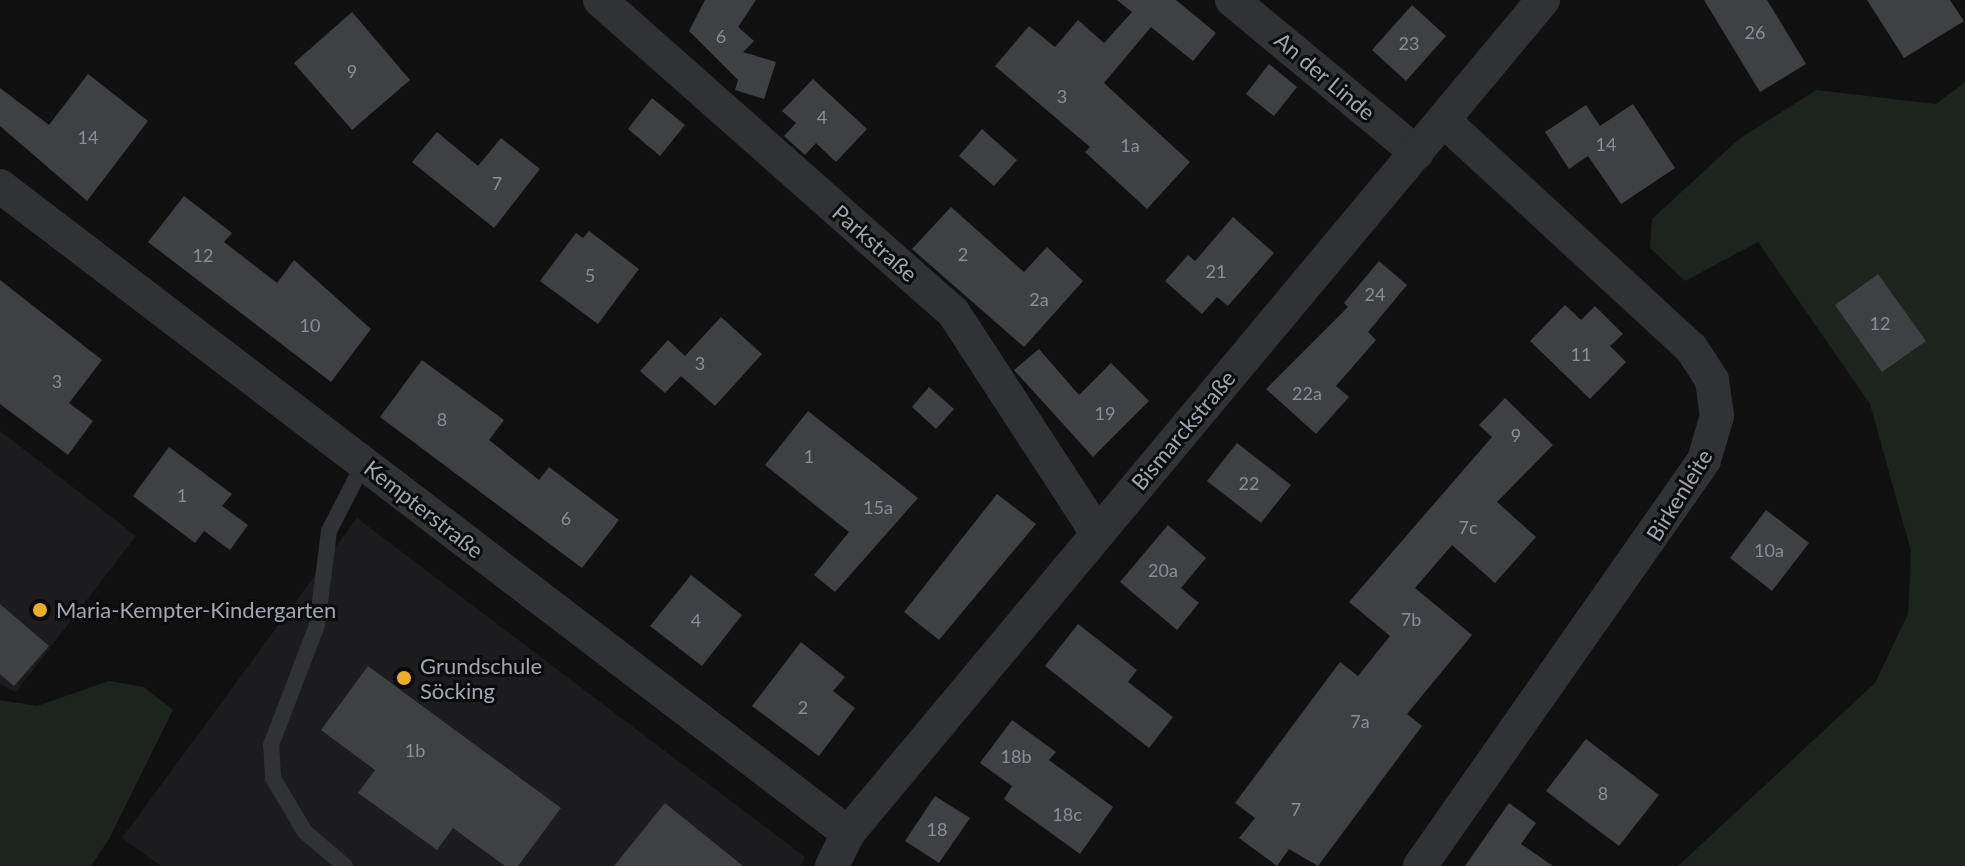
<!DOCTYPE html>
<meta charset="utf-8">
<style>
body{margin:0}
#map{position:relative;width:1965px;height:866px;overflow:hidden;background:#101011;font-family:Lato,sans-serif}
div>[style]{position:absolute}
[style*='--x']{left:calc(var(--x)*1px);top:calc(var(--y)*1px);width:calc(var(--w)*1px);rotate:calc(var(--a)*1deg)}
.built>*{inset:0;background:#1c1c1e}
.green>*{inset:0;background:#1c241d}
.building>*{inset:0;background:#3f4044}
.service>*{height:16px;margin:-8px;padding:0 8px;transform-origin:8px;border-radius:8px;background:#313236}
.minor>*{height:34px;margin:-17px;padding:0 17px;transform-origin:17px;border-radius:17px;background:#313236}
.dots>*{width:22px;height:22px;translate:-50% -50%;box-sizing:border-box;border:4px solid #0b0b0c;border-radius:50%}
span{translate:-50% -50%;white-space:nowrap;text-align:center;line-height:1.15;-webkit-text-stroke:6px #0b0b0c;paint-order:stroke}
.number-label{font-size:18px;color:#888d96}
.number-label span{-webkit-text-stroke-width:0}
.street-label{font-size:22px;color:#a1a7b2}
.poi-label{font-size:22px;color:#a1a7b2}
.left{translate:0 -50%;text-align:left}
</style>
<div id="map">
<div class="built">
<div style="clip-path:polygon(0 431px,136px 536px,16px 692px,0 684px)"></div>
<div style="clip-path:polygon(357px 518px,805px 857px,801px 866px,161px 866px,122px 838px)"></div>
</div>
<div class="green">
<div style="clip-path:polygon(1965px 82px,1965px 866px,1678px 866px,1875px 683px,1908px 614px,1911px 551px,1870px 404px,1758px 242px,1685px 281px,1650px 248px,1652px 219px,1739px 139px,1816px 90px,1936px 104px)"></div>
<div style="clip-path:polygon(109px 681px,144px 687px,173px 710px,109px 839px,91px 866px,0 866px,0 700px,37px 706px)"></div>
</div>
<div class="building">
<div style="clip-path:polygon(705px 0,756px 0,738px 27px,754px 41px,743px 52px,776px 62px,764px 99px,735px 90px,738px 80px,689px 31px)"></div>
<div style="clip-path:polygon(1117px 0,1176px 0,1216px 33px,1193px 61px,1151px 27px,1104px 83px,1190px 162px,1147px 209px,1085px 152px,1090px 147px,995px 66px,1029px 26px,1055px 47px,1078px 20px,1104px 43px,1132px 12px)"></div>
<div style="clip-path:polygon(1704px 0,1767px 0,1806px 64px,1760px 92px)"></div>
<div style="clip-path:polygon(1867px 0,1950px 0,1964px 21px,1904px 58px)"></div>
<div style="clip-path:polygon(1412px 5px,1446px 36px,1406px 81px,1372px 50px)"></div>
<div style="clip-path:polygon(352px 12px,410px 80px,352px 130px,294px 63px)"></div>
<div style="clip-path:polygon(1269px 64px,1297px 87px,1274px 116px,1246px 94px)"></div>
<div style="clip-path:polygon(88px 74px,148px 121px,87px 201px,0 126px,0 88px,49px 125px)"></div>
<div style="clip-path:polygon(813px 79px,867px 129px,836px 162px,816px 143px,805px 155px,784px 136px,796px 123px,782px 111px)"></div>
<div style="clip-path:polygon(652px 98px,685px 125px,660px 156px,628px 129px)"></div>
<div style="clip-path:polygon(1633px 104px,1675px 168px,1621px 204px,1588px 156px,1569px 169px,1545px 132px,1586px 105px,1600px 126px)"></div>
<div style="clip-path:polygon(982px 129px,1017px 160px,994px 186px,959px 156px)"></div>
<div style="clip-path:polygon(437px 132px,478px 166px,501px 138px,540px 169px,494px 228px,412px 162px)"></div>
<div style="clip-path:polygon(184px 196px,232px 233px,224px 242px,277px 283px,294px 260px,371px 329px,331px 382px,148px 242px)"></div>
<div style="clip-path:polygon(951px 207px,1024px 272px,1047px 247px,1083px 281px,1024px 347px,912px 249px)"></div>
<div style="clip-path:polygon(1233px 217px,1274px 253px,1228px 306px,1217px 297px,1202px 314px,1165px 281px,1188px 255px,1195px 261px)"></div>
<div style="clip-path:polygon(589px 231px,639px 269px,598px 324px,540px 281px,576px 233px,583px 238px)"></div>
<div style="clip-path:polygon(1379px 261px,1407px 285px,1368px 332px,1376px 340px,1336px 386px,1349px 397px,1316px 434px,1266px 389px,1348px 307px,1344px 303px)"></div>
<div style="clip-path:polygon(1878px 274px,1926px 341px,1882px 372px,1835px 305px)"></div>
<div style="clip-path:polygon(0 280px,102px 360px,69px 403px,93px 421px,68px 455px,0 404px)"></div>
<div style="clip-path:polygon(1565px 305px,1581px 320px,1595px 306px,1623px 334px,1610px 346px,1626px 362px,1590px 399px,1530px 341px)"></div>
<div style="clip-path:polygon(721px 317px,762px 354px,715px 406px,681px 376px,665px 393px,640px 371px,668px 340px,685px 356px)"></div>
<div style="clip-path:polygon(1039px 349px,1079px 395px,1111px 363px,1149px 401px,1093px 457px,1014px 370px)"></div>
<div style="clip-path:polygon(422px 360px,504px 420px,489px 440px,539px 480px,549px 467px,619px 520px,582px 568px,380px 417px)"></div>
<div style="clip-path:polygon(929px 387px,954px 409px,936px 429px,912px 407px)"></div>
<div style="clip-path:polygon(1505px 398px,1553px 445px,1497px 502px,1536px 537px,1495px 583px,1452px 545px,1415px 588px,1472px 635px,1407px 714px,1422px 726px,1318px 866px,1289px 849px,1277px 866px,1239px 838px,1255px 818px,1235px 803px,1340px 662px,1358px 676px,1390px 636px,1349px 602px,1492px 437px,1479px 425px)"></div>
<div style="clip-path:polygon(808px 411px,918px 498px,835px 592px,814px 575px,849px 532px,765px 465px)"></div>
<div style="clip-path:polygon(1237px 443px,1291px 485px,1261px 523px,1207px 481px)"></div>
<div style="clip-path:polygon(169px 447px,232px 494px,222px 506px,248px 525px,230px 550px,204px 531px,195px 543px,133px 496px)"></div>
<div style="clip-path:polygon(997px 494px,1036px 524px,939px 640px,904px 612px)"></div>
<div style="clip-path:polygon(1766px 510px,1809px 543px,1772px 591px,1730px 558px)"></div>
<div style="clip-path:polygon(1168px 525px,1206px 558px,1181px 588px,1199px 603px,1177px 630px,1120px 582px)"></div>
<div style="clip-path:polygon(691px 575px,742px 615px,702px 666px,650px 626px)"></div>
<div style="clip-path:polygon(0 604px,49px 646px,14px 686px,0 674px)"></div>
<div style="clip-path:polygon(1078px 624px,1137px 670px,1128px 682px,1173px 717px,1149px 748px,1045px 666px)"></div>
<div style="clip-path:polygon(801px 642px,845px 677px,833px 691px,855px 708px,819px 756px,752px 706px)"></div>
<div style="clip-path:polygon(368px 666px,561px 808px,518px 866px,505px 866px,453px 828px,437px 850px,358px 793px,375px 770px,321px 730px)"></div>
<div style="clip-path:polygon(1012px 720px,1056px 752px,1049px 760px,1113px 807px,1080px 854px,1004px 799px,1012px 786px,980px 763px)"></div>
<div style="clip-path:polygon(1586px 739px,1659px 795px,1619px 846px,1546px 791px)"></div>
<div style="clip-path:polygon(935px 796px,970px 818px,939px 863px,905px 841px)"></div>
<div style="clip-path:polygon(665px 803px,743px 866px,614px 866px)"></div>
<div style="clip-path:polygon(1509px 803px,1536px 823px,1521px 844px,1553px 866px,1465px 866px)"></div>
</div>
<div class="service">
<div style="--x:345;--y:866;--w:52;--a:-139.6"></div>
<div style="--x:305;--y:832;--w:63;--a:-120.7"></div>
<div style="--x:273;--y:778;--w:33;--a:-93"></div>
<div style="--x:271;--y:745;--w:129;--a:-69"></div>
<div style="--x:317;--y:625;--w:95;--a:-82.7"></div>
<div style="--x:329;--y:531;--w:76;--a:-62.8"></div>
</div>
<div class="minor">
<div style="--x:600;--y:0;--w:471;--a:41.5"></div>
<div style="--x:953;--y:312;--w:264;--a:56.9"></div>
<div style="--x:1232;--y:0;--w:240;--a:39.6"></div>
<div style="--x:0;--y:186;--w:1067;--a:37.34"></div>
<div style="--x:832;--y:866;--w:37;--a:-64"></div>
<div style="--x:848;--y:833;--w:1085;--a:-50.16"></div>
<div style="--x:1420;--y:866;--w:495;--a:-55"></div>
<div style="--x:1704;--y:460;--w:46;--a:-73.5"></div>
<div style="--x:1717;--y:416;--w:36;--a:-98"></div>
<div style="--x:1712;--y:380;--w:38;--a:-123"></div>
<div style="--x:1691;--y:348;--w:335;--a:-137.4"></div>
</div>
<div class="dots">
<div style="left:40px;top:610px;background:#eeac2b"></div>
<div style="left:404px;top:678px;background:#eeac2b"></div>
</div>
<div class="number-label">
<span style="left:1755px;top:32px">26</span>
<span style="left:721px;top:36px">6</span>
<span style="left:1409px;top:43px">23</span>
<span style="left:352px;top:71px">9</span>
<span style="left:1062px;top:96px">3</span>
<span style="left:822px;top:117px">4</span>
<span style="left:88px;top:137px">14</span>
<span style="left:1606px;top:144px">14</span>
<span style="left:1130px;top:145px">1a</span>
<span style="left:497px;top:183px">7</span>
<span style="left:963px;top:254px">2</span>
<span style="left:203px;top:255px">12</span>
<span style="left:1216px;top:271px">21</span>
<span style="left:590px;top:275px">5</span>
<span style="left:1375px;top:294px">24</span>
<span style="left:1039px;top:299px">2a</span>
<span style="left:1880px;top:323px">12</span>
<span style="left:310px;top:325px">10</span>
<span style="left:1581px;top:354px">11</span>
<span style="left:700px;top:363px">3</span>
<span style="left:57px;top:381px">3</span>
<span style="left:1307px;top:393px">22a</span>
<span style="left:1105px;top:413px">19</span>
<span style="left:442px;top:419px">8</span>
<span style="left:1516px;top:435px">9</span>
<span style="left:809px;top:456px">1</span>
<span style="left:1249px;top:483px">22</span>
<span style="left:182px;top:495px">1</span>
<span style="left:878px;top:507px">15a</span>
<span style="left:566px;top:518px">6</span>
<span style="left:1468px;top:527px">7c</span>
<span style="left:1769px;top:550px">10a</span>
<span style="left:1163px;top:570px">20a</span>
<span style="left:1411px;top:619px">7b</span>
<span style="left:696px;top:620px">4</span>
<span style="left:803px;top:707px">2</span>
<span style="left:1360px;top:721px">7a</span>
<span style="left:415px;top:750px">1b</span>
<span style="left:1016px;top:756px">18b</span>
<span style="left:1603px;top:793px">8</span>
<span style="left:1296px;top:809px">7</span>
<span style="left:1067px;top:814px">18c</span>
<span style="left:937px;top:829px">18</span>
</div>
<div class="street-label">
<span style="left:1325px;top:76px;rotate:40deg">An der Linde</span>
<span style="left:875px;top:243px;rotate:41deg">Parkstraße</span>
<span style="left:1183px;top:430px;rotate:-50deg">Bismarckstraße</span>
<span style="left:1679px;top:495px;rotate:-58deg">Birkenleite</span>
<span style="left:424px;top:509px;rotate:38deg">Kempterstraße</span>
</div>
<div class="poi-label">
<span class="left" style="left:56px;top:610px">Maria-Kempter-Kindergarten</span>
<span class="left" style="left:420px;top:678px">Grundschule<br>Söcking</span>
</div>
</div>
